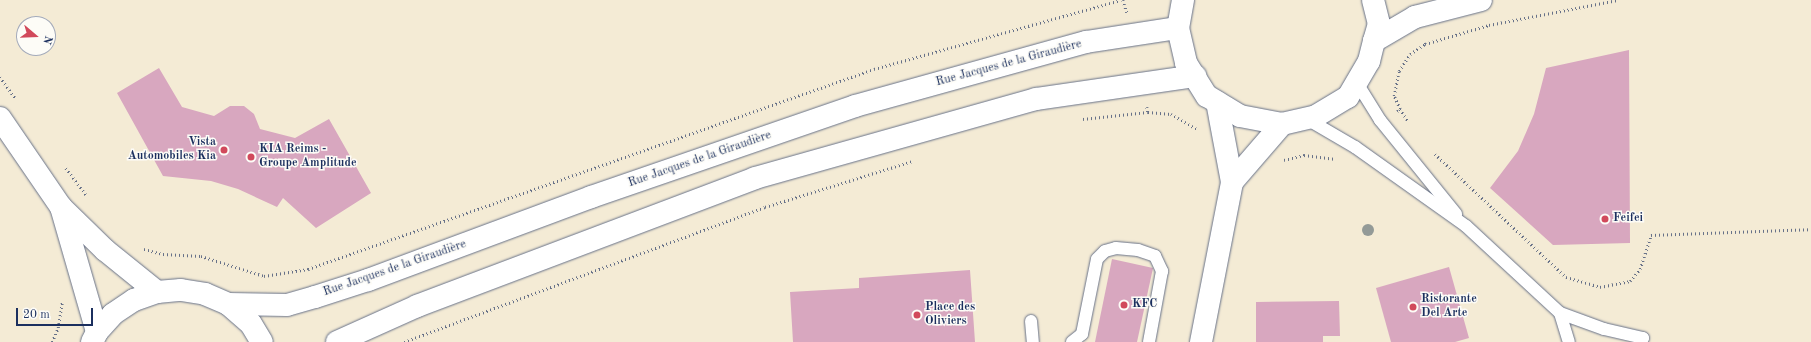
<!DOCTYPE html>
<meta charset="utf-8">
<style>
body{margin:0}
#map{position:relative;width:1811px;height:342px;overflow:hidden;background:#f4ebd5;font-family:"Old Standard TT",serif}
div>[style]{position:absolute}
[style*='--x']{left:calc(var(--x)*1px);top:calc(var(--y)*1px);width:calc(var(--w)*1px);rotate:calc(var(--a)*1deg)}
.building>*{inset:0;background:#d8a7bf}
.path>*{height:2.5px;margin-top:-1.25px;transform-origin:0;background:repeating-linear-gradient(90deg,#677188 0 1px,transparent 0 4px)}
.roads{filter:drop-shadow(0 0 1px #677188) drop-shadow(0 0 1px #677188)}
.lane>*{height:12px;margin:-6px;padding:0 6px;transform-origin:6px;border-radius:6px;background:#fff}
.street>*{height:22px;margin:-11px;padding:0 11px;transform-origin:11px;border-radius:11px;background:#fff}
.trees>*{width:12px;height:12px;margin:-6px;border-radius:50%;background:#939a97}
.dots>*{width:11px;height:11px;translate:-50% -50%;box-sizing:border-box;border:2px solid #fdfcf7;border-radius:50%}
span{translate:-50% -50%;white-space:nowrap;text-align:center;line-height:1.15;-webkit-text-stroke:3px #fdfcf7;paint-order:stroke}
.street-label{font-size:12px;color:#1b2f5e}
.poi-label{font-size:12px;color:#1b2f5e;font-weight:700}
.right{translate:-100% -50%;text-align:right}
.left{translate:0 -50%;text-align:left}
.north{position:absolute;left:16px;top:16px;width:40px;height:40px;box-sizing:border-box;background:#fdfcf7;border:1px solid #a3aaba;border-radius:50%;rotate:109deg;font-size:11px;font-weight:700;line-height:16px;text-align:center;color:#1b2f5e}
.north::after{content:'';display:block;margin:auto;width:14px;height:18px;background:#d1495b;clip-path:polygon(50% 0,100% 100%,50% 72%,0 100%)}
.scale{position:absolute;left:16px;top:308px;width:77px;height:18px;box-sizing:border-box;border:2px solid #1b2f5e;border-top:0;padding-left:5px;font-size:12px;line-height:14px;white-space:nowrap;color:#1b2f5e;-webkit-text-stroke:3px #fdfcf7;paint-order:stroke}
</style>
<div id="map">
<div class="building">
<div style="clip-path:polygon(1629px 50px,1630px 243px,1553px 245px,1490px 188px,1518px 151px,1534px 114px,1546px 68px)"></div>
<div style="clip-path:polygon(159px 68px,182px 107px,214px 116px,230px 106px,244px 106px,254px 114px,260px 129px,295px 138px,329px 119px,371px 193px,316px 228px,283px 198px,277px 207px,238px 189px,211px 181px,163px 176px,117px 93px)"></div>
<div style="clip-path:polygon(1112px 259px,1153px 268px,1137px 342px,1095px 342px)"></div>
<div style="clip-path:polygon(1449px 267px,1469px 338px,1455px 342px,1391px 342px,1376px 288px)"></div>
<div style="clip-path:polygon(970px 270px,975px 342px,793px 342px,790px 292px,859px 288px,859px 278px)"></div>
<div style="clip-path:polygon(1339px 301px,1340px 336px,1323px 336px,1323px 342px,1256px 342px,1256px 302px)"></div>
</div>
<div class="path">
<div style="--x:1123;--y:0;--w:13;--a:72"></div>
<div style="--x:1425;--y:44;--w:67;--a:-16.5"></div>
<div style="--x:1489;--y:25;--w:131;--a:-11"></div>
<div style="--x:0;--y:77;--w:26;--a:54"></div>
<div style="--x:1147;--y:107;--w:5;--a:79"></div>
<div style="--x:1148;--y:112;--w:23;--a:5"></div>
<div style="--x:1171;--y:114;--w:30;--a:30"></div>
<div style="--x:1400;--y:109;--w:14;--a:56"></div>
<div style="--x:1397;--y:111;--w:4;--a:-34"></div>
<div style="--x:1400;--y:109;--w:14;--a:-115"></div>
<div style="--x:1394;--y:96;--w:25;--a:-79"></div>
<div style="--x:1399;--y:71;--w:20;--a:-57"></div>
<div style="--x:1410;--y:54;--w:18;--a:-34"></div>
<div style="--x:1425;--y:44;--w:3;--a:-108"></div>
<div style="--x:1083;--y:119;--w:65;--a:-6.1"></div>
<div style="--x:1435;--y:154;--w:180;--a:43.2"></div>
<div style="--x:1566;--y:277;--w:35;--a:16"></div>
<div style="--x:1600;--y:287;--w:31;--a:-11"></div>
<div style="--x:1630;--y:281;--w:16;--a:-50"></div>
<div style="--x:1640;--y:269;--w:36;--a:-72"></div>
<div style="--x:1651;--y:235;--w:160;--a:-2.1"></div>
<div style="--x:1284;--y:160;--w:21;--a:-14"></div>
<div style="--x:1304;--y:155;--w:32;--a:7"></div>
<div style="--x:66;--y:168;--w:34;--a:53"></div>
<div style="--x:144;--y:249;--w:20;--a:15"></div>
<div style="--x:163;--y:254;--w:38;--a:3"></div>
<div style="--x:201;--y:256;--w:66;--a:17.6"></div>
<div style="--x:264;--y:276;--w:45;--a:-9"></div>
<div style="--x:308;--y:269;--w:600;--a:-19.46"></div>
<div style="--x:874;--y:69;--w:256;--a:-15.6"></div>
<div style="--x:52;--y:342;--w:15;--a:-67"></div>
<div style="--x:58;--y:328;--w:26;--a:-81"></div>
<div style="--x:404;--y:342;--w:385;--a:-20.5"></div>
<div style="--x:765;--y:207;--w:155;--a:-17.3"></div>
</div>
<div class="roads">
<div class="lane">
<div style="--x:1357;--y:83;--w:44;--a:58.1"></div>
<div style="--x:1380;--y:120;--w:121;--a:51"></div>
<div style="--x:1307;--y:119;--w:56;--a:30.3"></div>
<div style="--x:1355;--y:147;--w:136;--a:35.4"></div>
<div style="--x:1466;--y:226;--w:128;--a:42.8"></div>
<div style="--x:1560;--y:313;--w:47;--a:20"></div>
<div style="--x:1604;--y:329;--w:40;--a:13"></div>
<div style="--x:1643;--y:338;--w:4;--a:117"></div>
<div style="--x:1560;--y:313;--w:30;--a:73"></div>
<div style="--x:1031;--y:321;--w:21;--a:85"></div>
<div style="--x:1072;--y:342;--w:13;--a:-39"></div>
<div style="--x:1082;--y:334;--w:76;--a:-78.7"></div>
<div style="--x:1097;--y:259;--w:11;--a:-45"></div>
<div style="--x:1105;--y:251;--w:11;--a:-15"></div>
<div style="--x:1116;--y:248;--w:22;--a:5"></div>
<div style="--x:1138;--y:250;--w:18;--a:19"></div>
<div style="--x:1155;--y:256;--w:17;--a:65"></div>
<div style="--x:1162;--y:271;--w:72;--a:100.4"></div>
</div>
<div class="street">
<div style="--x:1183;--y:0;--w:28;--a:100"></div>
<div style="--x:1178;--y:28;--w:36;--a:77"></div>
<div style="--x:1186;--y:63;--w:39;--a:58"></div>
<div style="--x:1207;--y:96;--w:39;--a:31"></div>
<div style="--x:1240;--y:116;--w:43;--a:10.8"></div>
<div style="--x:1282;--y:124;--w:35;--a:-13"></div>
<div style="--x:1316;--y:116;--w:37;--a:-31"></div>
<div style="--x:1348;--y:97;--w:42;--a:-59.7"></div>
<div style="--x:1369;--y:61;--w:21;--a:-76"></div>
<div style="--x:1374;--y:41;--w:18;--a:-74"></div>
<div style="--x:1379;--y:24;--w:25;--a:-104"></div>
<div style="--x:1374;--y:41;--w:48;--a:-30.3"></div>
<div style="--x:1415;--y:17;--w:68;--a:-14.4"></div>
<div style="--x:0;--y:118;--w:108;--a:55.6"></div>
<div style="--x:61;--y:207;--w:62;--a:44.3"></div>
<div style="--x:105;--y:250;--w:67;--a:38.9"></div>
<div style="--x:1232;--y:182;--w:77;--a:-49.2"></div>
<div style="--x:61;--y:207;--w:130;--a:73.9"></div>
<div style="--x:228;--y:304;--w:59;--a:1"></div>
<div style="--x:287;--y:305;--w:29;--a:-16"></div>
<div style="--x:315;--y:297;--w:56;--a:-17.8"></div>
<div style="--x:368;--y:280;--w:238;--a:-20.4"></div>
<div style="--x:591;--y:197;--w:279;--a:-19"></div>
<div style="--x:855;--y:106;--w:240;--a:-15.5"></div>
<div style="--x:1086;--y:42;--w:93;--a:-8.7"></div>
<div style="--x:92;--y:342;--w:11;--a:-63"></div>
<div style="--x:97;--y:332;--w:24;--a:-48"></div>
<div style="--x:113;--y:314;--w:25;--a:-34"></div>
<div style="--x:134;--y:300;--w:24;--a:-19"></div>
<div style="--x:157;--y:292;--w:24;--a:-5"></div>
<div style="--x:181;--y:290;--w:24;--a:9"></div>
<div style="--x:205;--y:294;--w:25;--a:23"></div>
<div style="--x:228;--y:304;--w:30;--a:41"></div>
<div style="--x:251;--y:324;--w:21;--a:59"></div>
<div style="--x:337;--y:342;--w:88;--a:-24.2"></div>
<div style="--x:417;--y:306;--w:361;--a:-20.7"></div>
<div style="--x:755;--y:178;--w:292;--a:-15.7"></div>
<div style="--x:1036;--y:99;--w:161;--a:-8.2"></div>
<div style="--x:1201;--y:342;--w:163;--a:-79"></div>
<div style="--x:1232;--y:182;--w:81;--a:-100.6"></div>
</div>
</div>
<div class="trees">
<div style="left:1368px;top:230px"></div>
</div>
<div class="dots">
<div style="left:224px;top:150px;background:#d1495b"></div>
<div style="left:251px;top:157px;background:#d1495b"></div>
<div style="left:1605px;top:219px;background:#d1495b"></div>
<div style="left:1124px;top:305px;background:#d1495b"></div>
<div style="left:1413px;top:307px;background:#d1495b"></div>
<div style="left:917px;top:315px;background:#d1495b"></div>
</div>
<div class="street-label">
<span style="left:1009px;top:64px;rotate:-15deg">Rue Jacques de la Giraudière</span>
<span style="left:700px;top:160px;rotate:-19deg">Rue Jacques de la Giraudière</span>
<span style="left:395px;top:269px;rotate:-19deg">Rue Jacques de la Giraudière</span>
</div>
<div class="poi-label">
<span class="right" style="left:216px;top:150px">Vista<br>Automobiles Kia</span>
<span class="left" style="left:259px;top:157px">KIA Reims -<br>Groupe Amplitude</span>
<span class="left" style="left:1613px;top:219px">Feifei</span>
<span class="left" style="left:1421px;top:307px">Ristorante<br>Del Arte</span>
<span class="left" style="left:1132px;top:305px">KFC</span>
<span class="left" style="left:925px;top:315px">Place des<br>Oliviers</span>
</div>
<div class="north">N</div>
<div class="scale">20 m</div>
</div>
